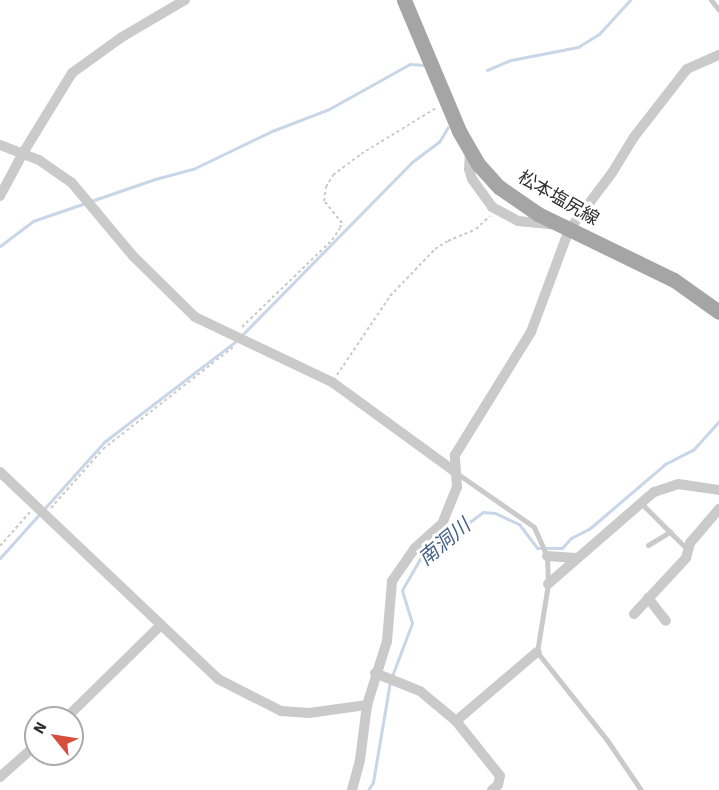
<!DOCTYPE html>
<meta charset="utf-8">
<style>
body{margin:0}
#map{position:relative;width:719px;height:790px;overflow:hidden;background:#fff;font-family:"Source Sans 3","Noto Sans JP",sans-serif}
div>[style]{position:absolute}
[style*='--x']{left:calc(var(--x)*1px);top:calc(var(--y)*1px);width:calc(var(--w)*1px);rotate:calc(var(--a)*1deg)}
.stream>*{height:3px;margin:-1.5px;padding:0 1.5px;transform-origin:1.5px;border-radius:1.5px;background:#c9d6e8}
.path>*{height:2px;margin-top:-1px;transform-origin:0;background:repeating-linear-gradient(90deg,#cacaca 0 3px,transparent 0 6px)}
.service>*{height:5px;margin:-2.5px;padding:0 2.5px;transform-origin:2.5px;border-radius:2.5px;background:#cacaca}
.minor>*{height:10px;margin:-5px;padding:0 5px;transform-origin:5px;border-radius:5px;background:#cacaca}
.primary>*{height:15px;margin:-7.5px;padding:0 7.5px;transform-origin:7.5px;border-radius:7.5px;background:#a5a5a5}
span{translate:-50% -50%;white-space:nowrap;text-align:center;line-height:1.15;-webkit-text-stroke:6px #fff;paint-order:stroke}
.street-label{font-size:18px;color:#2d2d2d}
.water-label{font-size:20px;color:#436087;font-style:italic}
.north{position:absolute;left:24px;top:706px;width:60px;height:60px;box-sizing:border-box;background:#fff;border:2px solid #ababab;border-radius:50%;rotate:300deg;font-size:16px;font-weight:700;line-height:24px;text-align:center;color:#2d2d2d}
.north::after{content:'';display:block;margin:auto;width:21px;height:27px;background:#d54e3e;clip-path:polygon(50% 0,100% 100%,50% 72%,0 100%)}
</style>
<div id="map">
<div class="stream">
<div style="--x:487;--y:70;--w:26;--a:-23"></div>
<div style="--x:511;--y:60;--w:68;--a:-11"></div>
<div style="--x:578;--y:47;--w:25;--a:-32"></div>
<div style="--x:599;--y:34;--w:46;--a:-47.6"></div>
<div style="--x:0;--y:246;--w:41;--a:-37.1"></div>
<div style="--x:33;--y:221;--w:129;--a:-19"></div>
<div style="--x:155;--y:179;--w:39;--a:-15"></div>
<div style="--x:193;--y:169;--w:88;--a:-25.7"></div>
<div style="--x:272;--y:131;--w:61;--a:-21.1"></div>
<div style="--x:329;--y:109;--w:93;--a:-29.1"></div>
<div style="--x:410;--y:64;--w:14;--a:4"></div>
<div style="--x:241;--y:336;--w:244;--a:-45.5"></div>
<div style="--x:412;--y:162;--w:34;--a:-37"></div>
<div style="--x:439;--y:142;--w:17;--a:-59"></div>
<div style="--x:0;--y:558;--w:156;--a:-48.1"></div>
<div style="--x:104;--y:442;--w:166;--a:-37.4"></div>
<div style="--x:392;--y:676;--w:57;--a:-69.3"></div>
<div style="--x:412;--y:623;--w:34;--a:-107"></div>
<div style="--x:402;--y:590;--w:36;--a:-60"></div>
<div style="--x:420;--y:559;--w:79;--a:-36.7"></div>
<div style="--x:483;--y:512;--w:12;--a:5"></div>
<div style="--x:495;--y:513;--w:26;--a:25"></div>
<div style="--x:519;--y:524;--w:30;--a:53"></div>
<div style="--x:537;--y:548;--w:25;--a:0"></div>
<div style="--x:562;--y:548;--w:13;--a:-48"></div>
<div style="--x:571;--y:538;--w:20;--a:-27"></div>
<div style="--x:589;--y:529;--w:100;--a:-40.5"></div>
<div style="--x:665;--y:464;--w:31;--a:-27"></div>
<div style="--x:693;--y:450;--w:39;--a:-48"></div>
<div style="--x:368;--y:790;--w:9;--a:-58"></div>
<div style="--x:373;--y:782;--w:101;--a:-80.4"></div>
</div>
<div class="path">
<div style="--x:242;--y:327;--w:125;--a:-44"></div>
<div style="--x:332;--y:240;--w:14;--a:-56"></div>
<div style="--x:340;--y:228;--w:5;--a:-68"></div>
<div style="--x:342;--y:223;--w:28;--a:-129"></div>
<div style="--x:324;--y:201;--w:14;--a:-82"></div>
<div style="--x:326;--y:187;--w:14;--a:-60"></div>
<div style="--x:333;--y:175;--w:35;--a:-37"></div>
<div style="--x:361;--y:154;--w:88;--a:-31.5"></div>
<div style="--x:337;--y:375;--w:95;--a:-56.1"></div>
<div style="--x:390;--y:296;--w:65;--a:-46.2"></div>
<div style="--x:435;--y:249;--w:15;--a:-32"></div>
<div style="--x:448;--y:241;--w:30;--a:-23"></div>
<div style="--x:476;--y:229;--w:19;--a:-43"></div>
<div style="--x:51;--y:508;--w:79;--a:-48.6"></div>
<div style="--x:103;--y:449;--w:165;--a:-38.1"></div>
<div style="--x:0;--y:546;--w:45;--a:-48.6"></div>
</div>
<div class="service">
<div style="--x:711;--y:0;--w:13;--a:51"></div>
<div style="--x:455;--y:472;--w:96;--a:34.8"></div>
<div style="--x:534;--y:527;--w:32;--a:66"></div>
<div style="--x:547;--y:556;--w:28;--a:88"></div>
<div style="--x:548;--y:584;--w:69;--a:99.2"></div>
<div style="--x:537;--y:652;--w:112;--a:51.5"></div>
<div style="--x:607;--y:740;--w:60;--a:55.8"></div>
<div style="--x:641;--y:503;--w:66;--a:45"></div>
<div style="--x:648;--y:545;--w:26;--a:-31"></div>
</div>
<div class="minor">
<div style="--x:0;--y:145;--w:42;--a:21"></div>
<div style="--x:39;--y:160;--w:40;--a:34.9"></div>
<div style="--x:72;--y:183;--w:95;--a:50.1"></div>
<div style="--x:133;--y:256;--w:87;--a:44.5"></div>
<div style="--x:195;--y:317;--w:152;--a:25.4"></div>
<div style="--x:332;--y:382;--w:151;--a:36.1"></div>
<div style="--x:470;--y:151;--w:18;--a:93"></div>
<div style="--x:469;--y:169;--w:10;--a:73"></div>
<div style="--x:472;--y:179;--w:34;--a:54"></div>
<div style="--x:492;--y:207;--w:30;--a:28"></div>
<div style="--x:518;--y:221;--w:41;--a:5.6"></div>
<div style="--x:0;--y:196;--w:49;--a:-61.9"></div>
<div style="--x:23;--y:153;--w:94;--a:-58.5"></div>
<div style="--x:72;--y:73;--w:62;--a:-35.8"></div>
<div style="--x:122;--y:37;--w:73;--a:-30.4"></div>
<div style="--x:0;--y:472;--w:301;--a:43.5"></div>
<div style="--x:218;--y:679;--w:71;--a:26.9"></div>
<div style="--x:281;--y:711;--w:28;--a:4"></div>
<div style="--x:309;--y:713;--w:59;--a:-7.9"></div>
<div style="--x:547;--y:556;--w:29;--a:4"></div>
<div style="--x:548;--y:584;--w:140;--a:-41"></div>
<div style="--x:654;--y:492;--w:25;--a:-18"></div>
<div style="--x:678;--y:484;--w:41;--a:8.3"></div>
<div style="--x:648;--y:598;--w:29;--a:52"></div>
<div style="--x:634;--y:614;--w:76;--a:-47.1"></div>
<div style="--x:686;--y:558;--w:16;--a:-75"></div>
<div style="--x:690;--y:543;--w:45;--a:-49.5"></div>
<div style="--x:375;--y:673;--w:48;--a:21.8"></div>
<div style="--x:420;--y:691;--w:47;--a:39.8"></div>
<div style="--x:456;--y:721;--w:70;--a:51.3"></div>
<div style="--x:500;--y:776;--w:9;--a:103"></div>
<div style="--x:498;--y:785;--w:8;--a:140"></div>
<div style="--x:66;--y:718;--w:132;--a:-44.4"></div>
<div style="--x:456;--y:721;--w:106;--a:-40.4"></div>
<div style="--x:0;--y:777;--w:48;--a:-41.6"></div>
<div style="--x:352;--y:790;--w:31;--a:-75"></div>
<div style="--x:360;--y:760;--w:55;--a:-82.7"></div>
<div style="--x:367;--y:705;--w:67;--a:-72.6"></div>
<div style="--x:387;--y:641;--w:60;--a:-85.2"></div>
<div style="--x:392;--y:581;--w:40;--a:-55.1"></div>
<div style="--x:415;--y:548;--w:36;--a:-42"></div>
<div style="--x:442;--y:524;--w:40;--a:-68"></div>
<div style="--x:457;--y:487;--w:32;--a:-94"></div>
<div style="--x:455;--y:455;--w:145;--a:-58.3"></div>
<div style="--x:531;--y:332;--w:109;--a:-69.6"></div>
<div style="--x:569;--y:230;--w:71;--a:-53"></div>
<div style="--x:612;--y:173;--w:42;--a:-58.6"></div>
<div style="--x:634;--y:137;--w:86;--a:-52.1"></div>
<div style="--x:687;--y:69;--w:35;--a:-24"></div>
</div>
<div class="primary">
<div style="--x:404;--y:0;--w:142;--a:67.2"></div>
<div style="--x:459;--y:131;--w:38;--a:60"></div>
<div style="--x:478;--y:164;--w:31;--a:48"></div>
<div style="--x:499;--y:187;--w:47;--a:34.7"></div>
<div style="--x:538;--y:214;--w:151;--a:25.9"></div>
<div style="--x:674;--y:280;--w:55;--a:35.4"></div>
</div>
<div class="street-label">
<span style="left:558px;top:199px;rotate:30deg">松本塩尻線</span>
</div>
<div class="water-label">
<span style="left:445px;top:543px;rotate:-40deg">南洞川</span>
</div>
<div class="north">N</div>
</div>
